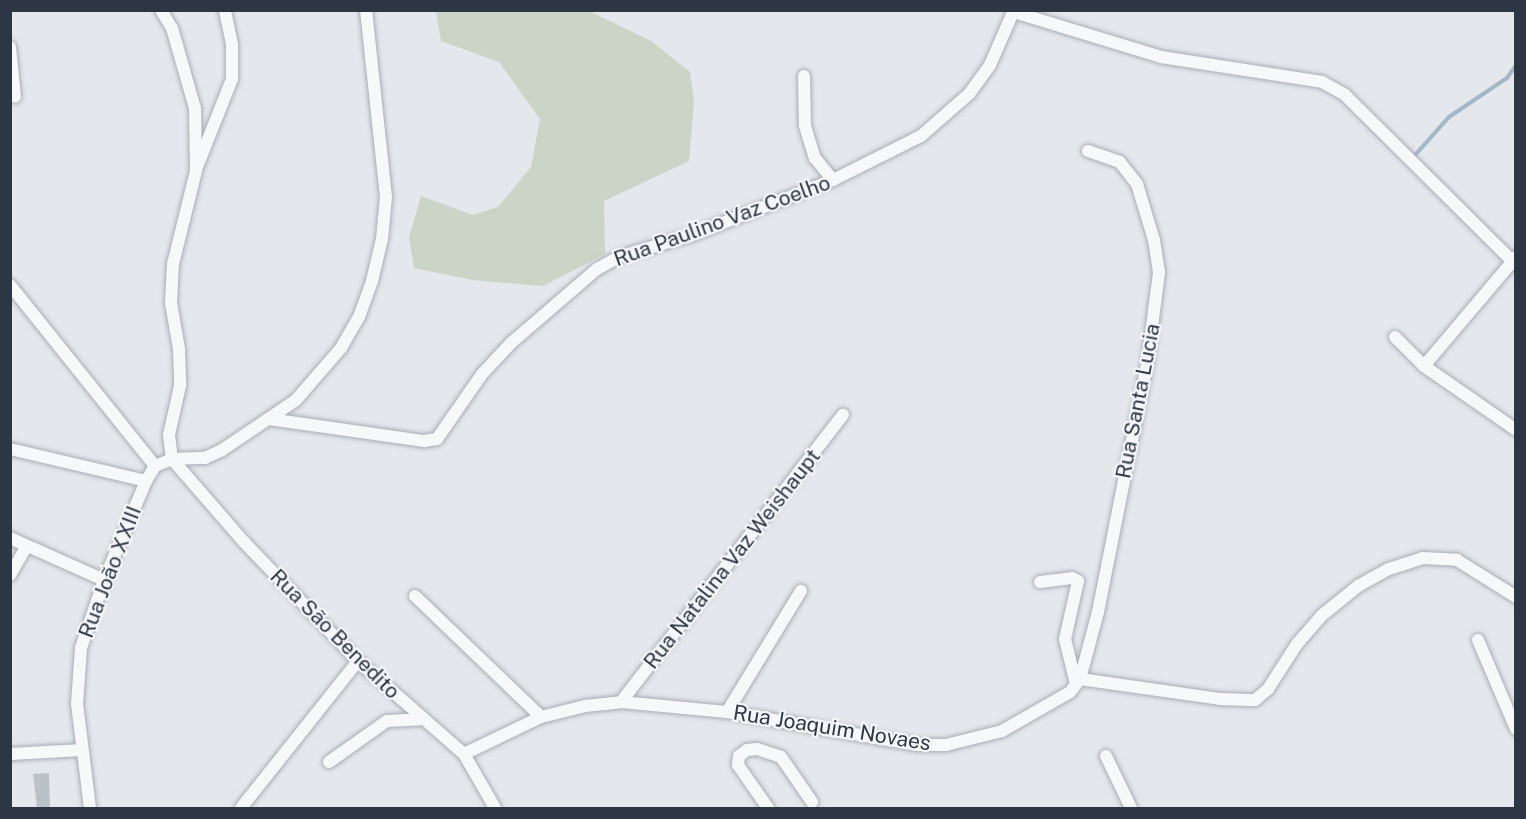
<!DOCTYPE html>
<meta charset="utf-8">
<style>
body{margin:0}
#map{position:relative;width:1526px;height:819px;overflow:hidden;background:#e4e7eb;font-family:"Public Sans",sans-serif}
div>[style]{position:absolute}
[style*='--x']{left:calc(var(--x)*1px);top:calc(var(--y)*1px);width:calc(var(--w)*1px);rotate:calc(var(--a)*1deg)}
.green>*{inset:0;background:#cbd4c6}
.stream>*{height:4px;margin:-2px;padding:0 2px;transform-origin:2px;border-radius:2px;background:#a2b7c8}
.building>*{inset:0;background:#bcc1c8}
.roads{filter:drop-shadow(0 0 2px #a9aeb5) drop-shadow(0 0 2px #a9aeb5)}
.minor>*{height:12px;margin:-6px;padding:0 6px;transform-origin:6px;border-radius:6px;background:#f7f8fa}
span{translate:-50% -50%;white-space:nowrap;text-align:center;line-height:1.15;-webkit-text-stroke:4.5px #f4f6f8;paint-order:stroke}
.street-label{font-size:21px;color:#2d3643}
.frame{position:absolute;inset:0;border:12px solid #2d3643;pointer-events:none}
</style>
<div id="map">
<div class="green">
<div style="clip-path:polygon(587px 10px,651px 41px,690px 72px,694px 101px,689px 161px,604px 201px,605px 254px,543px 286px,472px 280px,414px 268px,409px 237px,421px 196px,473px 215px,498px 207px,531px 167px,540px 119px,499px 62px,441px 41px,436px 11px)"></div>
</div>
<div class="stream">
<div style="--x:1416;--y:154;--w:50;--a:-48.3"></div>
<div style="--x:1449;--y:117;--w:70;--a:-33.9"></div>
<div style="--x:1507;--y:78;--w:16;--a:-55"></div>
</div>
<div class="building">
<div style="clip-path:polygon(49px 773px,50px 808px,37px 808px,33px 774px)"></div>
</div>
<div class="roads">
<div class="minor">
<div style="--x:161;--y:10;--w:21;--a:59"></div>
<div style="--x:172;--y:28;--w:83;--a:74"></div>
<div style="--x:195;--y:108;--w:63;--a:89.1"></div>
<div style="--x:196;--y:171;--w:96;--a:103.9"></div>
<div style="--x:173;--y:264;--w:39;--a:93"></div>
<div style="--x:171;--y:303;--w:47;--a:80.1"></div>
<div style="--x:179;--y:349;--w:37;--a:88"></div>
<div style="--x:180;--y:386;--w:50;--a:102.7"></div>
<div style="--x:169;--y:435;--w:24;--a:83"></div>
<div style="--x:172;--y:459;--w:108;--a:49.1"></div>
<div style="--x:243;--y:541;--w:166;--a:46.2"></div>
<div style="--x:358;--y:661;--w:141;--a:41.3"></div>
<div style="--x:464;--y:754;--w:62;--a:60.1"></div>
<div style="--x:1014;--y:12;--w:154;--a:17"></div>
<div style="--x:1161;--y:57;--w:163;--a:8.8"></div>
<div style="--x:1322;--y:82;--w:26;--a:29"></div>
<div style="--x:1345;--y:95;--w:241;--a:44.8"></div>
<div style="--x:10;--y:47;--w:50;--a:84.3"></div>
<div style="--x:804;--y:76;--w:50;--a:88.9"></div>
<div style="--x:805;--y:126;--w:34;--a:73"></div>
<div style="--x:815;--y:158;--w:28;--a:51"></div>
<div style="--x:197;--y:167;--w:95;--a:-68.3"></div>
<div style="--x:232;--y:79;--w:35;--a:-90"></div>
<div style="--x:232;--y:44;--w:35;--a:-102"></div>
<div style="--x:10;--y:285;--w:232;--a:51.3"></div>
<div style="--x:1395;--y:337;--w:41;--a:45"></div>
<div style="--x:1424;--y:366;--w:112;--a:34.8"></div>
<div style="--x:1424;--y:366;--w:143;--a:-49.8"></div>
<div style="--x:269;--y:419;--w:157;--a:8.1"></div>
<div style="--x:424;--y:441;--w:13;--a:-9"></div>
<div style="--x:437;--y:439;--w:79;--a:-55.3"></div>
<div style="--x:482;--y:374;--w:42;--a:-46.9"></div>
<div style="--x:511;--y:343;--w:113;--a:-40.7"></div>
<div style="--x:597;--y:269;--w:25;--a:-29"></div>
<div style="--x:619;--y:257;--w:76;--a:-16.8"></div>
<div style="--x:692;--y:235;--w:151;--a:-21.3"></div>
<div style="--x:833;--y:180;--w:98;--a:-26.6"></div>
<div style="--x:921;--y:136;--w:64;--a:-41.2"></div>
<div style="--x:969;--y:94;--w:36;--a:-54"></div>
<div style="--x:990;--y:65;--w:60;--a:-66.4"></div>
<div style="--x:10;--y:449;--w:140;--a:13.2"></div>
<div style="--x:10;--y:538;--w:103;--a:24.1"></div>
<div style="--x:10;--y:575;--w:32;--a:-60"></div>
<div style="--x:1040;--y:582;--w:32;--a:-7"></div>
<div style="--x:1072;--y:578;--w:7;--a:27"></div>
<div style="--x:1078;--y:581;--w:59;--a:102.6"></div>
<div style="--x:1065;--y:639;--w:46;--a:76.3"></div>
<div style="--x:415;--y:596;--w:175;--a:43.8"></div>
<div style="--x:1478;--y:640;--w:97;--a:66.9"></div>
<div style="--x:1080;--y:679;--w:69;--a:-75"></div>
<div style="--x:1098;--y:612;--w:252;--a:-78.8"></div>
<div style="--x:1147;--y:365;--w:94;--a:-82.6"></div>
<div style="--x:1159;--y:272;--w:32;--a:-99"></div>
<div style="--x:1154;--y:240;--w:59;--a:-106.9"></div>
<div style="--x:1137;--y:184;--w:28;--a:-128"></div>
<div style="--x:1120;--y:162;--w:34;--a:-161"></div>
<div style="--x:621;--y:702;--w:363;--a:-52.3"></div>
<div style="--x:727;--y:712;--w:142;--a:-58.6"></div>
<div style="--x:10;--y:754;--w:72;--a:-3.2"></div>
<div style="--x:464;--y:754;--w:85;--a:-25.7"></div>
<div style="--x:541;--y:717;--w:45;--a:-14"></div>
<div style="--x:585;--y:706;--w:36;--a:-6"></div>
<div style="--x:621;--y:702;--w:106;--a:5.4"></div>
<div style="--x:727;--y:712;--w:194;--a:9.8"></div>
<div style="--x:918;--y:745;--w:28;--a:0"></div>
<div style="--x:946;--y:745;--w:58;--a:-14"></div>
<div style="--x:1002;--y:731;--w:78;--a:-29.8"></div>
<div style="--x:1070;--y:692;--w:16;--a:-52"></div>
<div style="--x:1080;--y:679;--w:141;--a:8.1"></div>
<div style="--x:1220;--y:699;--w:35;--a:2"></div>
<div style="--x:1255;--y:700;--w:17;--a:-40"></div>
<div style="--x:1268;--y:689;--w:54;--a:-57.2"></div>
<div style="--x:1297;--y:644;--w:37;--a:-49"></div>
<div style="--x:1321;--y:616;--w:48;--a:-39"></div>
<div style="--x:1358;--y:586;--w:35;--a:-29"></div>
<div style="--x:1389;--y:569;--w:35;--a:-18"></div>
<div style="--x:1422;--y:558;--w:35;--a:3"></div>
<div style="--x:1457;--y:560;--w:70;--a:32.1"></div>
<div style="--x:1106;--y:756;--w:58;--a:64.3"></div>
<div style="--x:329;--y:762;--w:71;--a:-35.3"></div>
<div style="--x:387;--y:721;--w:34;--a:-3"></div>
<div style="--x:90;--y:808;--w:105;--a:-97.1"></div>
<div style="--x:77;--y:704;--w:56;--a:-85.9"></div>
<div style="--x:81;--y:648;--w:72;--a:-71.3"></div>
<div style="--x:104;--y:580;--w:108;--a:-67"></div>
<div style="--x:146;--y:481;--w:17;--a:-59"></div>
<div style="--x:155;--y:466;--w:18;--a:-22"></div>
<div style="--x:172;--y:459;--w:33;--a:-2"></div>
<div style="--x:205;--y:458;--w:19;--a:-25"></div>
<div style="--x:222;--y:450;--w:89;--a:-34"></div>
<div style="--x:296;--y:400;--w:69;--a:-49.1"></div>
<div style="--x:341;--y:348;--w:36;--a:-60"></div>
<div style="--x:359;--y:317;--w:38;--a:-70"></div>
<div style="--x:372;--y:281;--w:43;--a:-76.6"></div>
<div style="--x:382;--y:239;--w:42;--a:-84.6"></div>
<div style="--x:386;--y:197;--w:188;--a:-96.1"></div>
<div style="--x:241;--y:808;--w:188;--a:-51.5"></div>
<div style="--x:768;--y:808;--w:52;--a:-124.9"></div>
<div style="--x:738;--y:765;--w:9;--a:-84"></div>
<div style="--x:739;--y:756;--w:10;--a:-37"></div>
<div style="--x:747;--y:750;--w:10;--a:-6"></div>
<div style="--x:757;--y:749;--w:25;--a:18"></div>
<div style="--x:781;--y:757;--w:55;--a:55.4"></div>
</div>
</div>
<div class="street-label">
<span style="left:722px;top:221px;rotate:-20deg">Rua Paulino Vaz Coelho</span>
<span style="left:1138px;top:401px;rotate:-79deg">Rua Santa Lucia</span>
<span style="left:732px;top:559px;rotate:-52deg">Rua Natalina Vaz Weishaupt</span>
<span style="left:110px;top:572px;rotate:-69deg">Rua João XXIII</span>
<span style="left:335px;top:634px;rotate:45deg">Rua São Benedito</span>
<span style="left:832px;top:728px;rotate:9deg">Rua Joaquim Novaes</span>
</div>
<div class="frame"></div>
</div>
